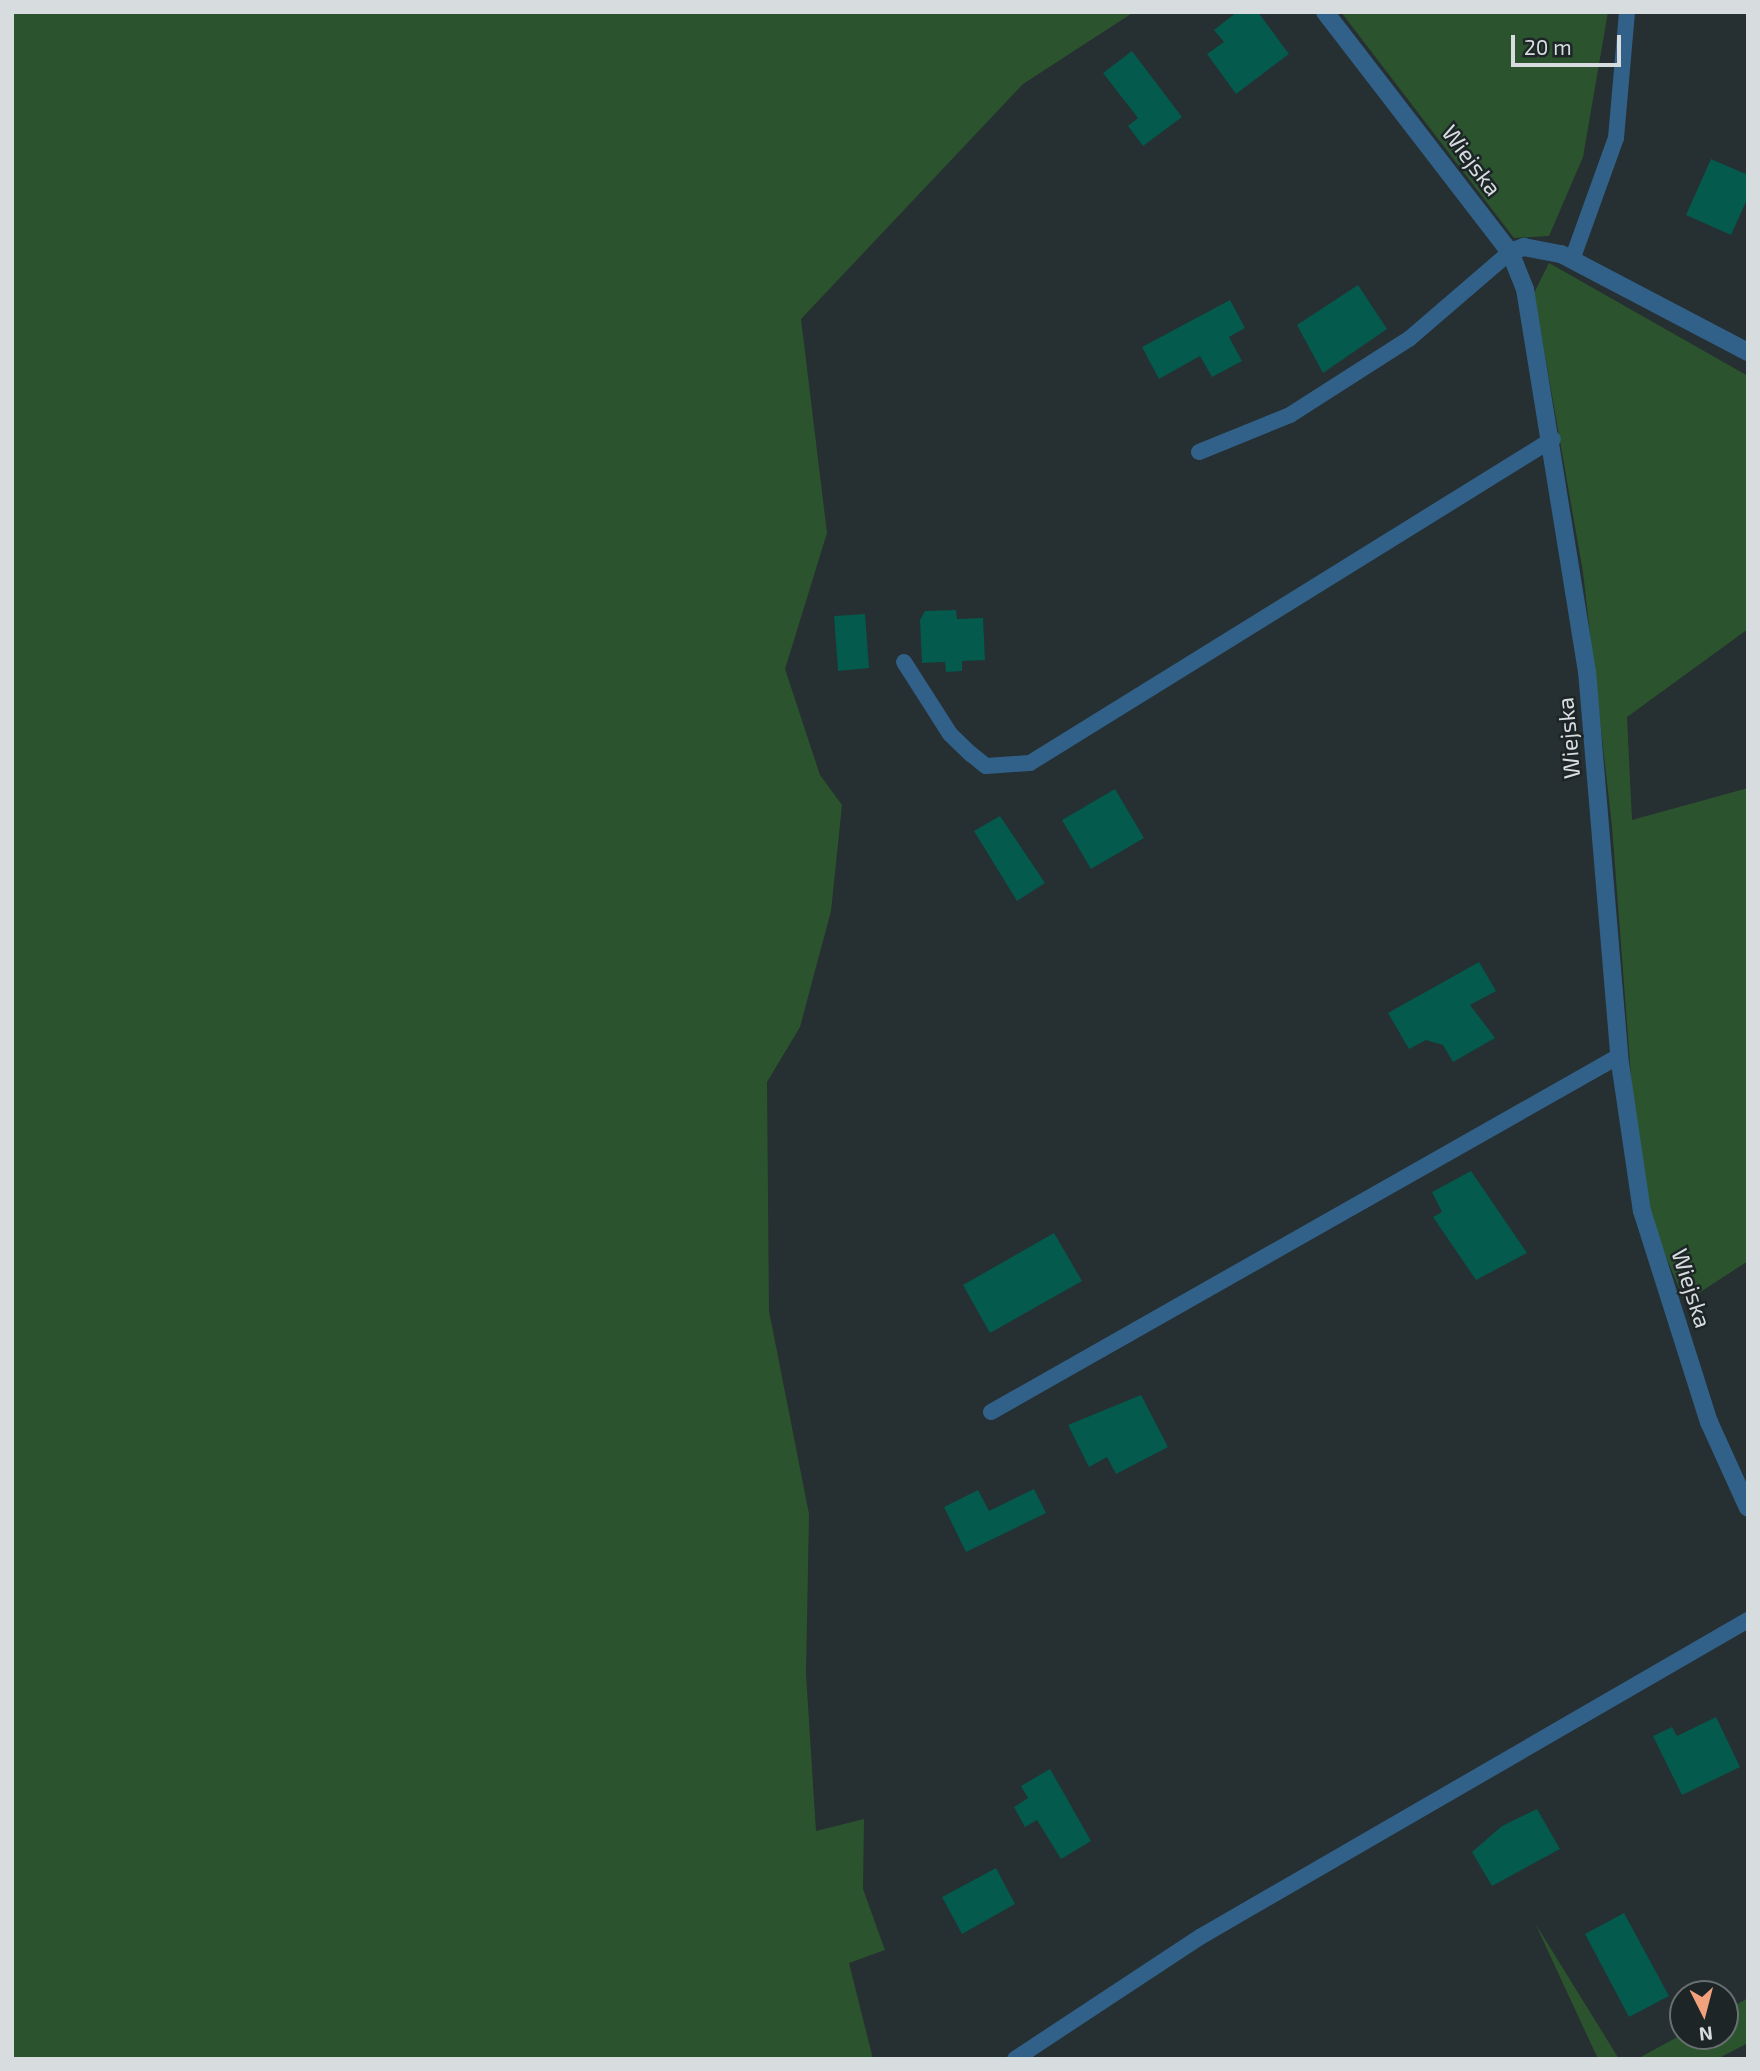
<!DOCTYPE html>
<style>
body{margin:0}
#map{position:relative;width:1760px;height:2071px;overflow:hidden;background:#262f31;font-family:"Exo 2",sans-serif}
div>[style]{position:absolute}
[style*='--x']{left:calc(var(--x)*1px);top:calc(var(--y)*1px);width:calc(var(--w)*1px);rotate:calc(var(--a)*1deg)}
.green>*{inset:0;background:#2b542e}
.building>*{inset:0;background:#035a4d}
.lane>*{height:16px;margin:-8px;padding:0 8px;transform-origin:8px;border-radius:8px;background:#316189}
.street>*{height:18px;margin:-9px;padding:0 9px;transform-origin:9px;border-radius:9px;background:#316189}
span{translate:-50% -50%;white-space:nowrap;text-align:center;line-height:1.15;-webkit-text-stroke:5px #1d2527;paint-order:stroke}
.street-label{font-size:23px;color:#d7ddde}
.frame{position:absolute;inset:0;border:14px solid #d7ddde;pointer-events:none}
.north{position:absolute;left:1669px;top:1980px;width:70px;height:70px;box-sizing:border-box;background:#1d2527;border:2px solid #676f70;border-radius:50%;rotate:174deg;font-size:19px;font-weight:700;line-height:28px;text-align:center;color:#d7ddde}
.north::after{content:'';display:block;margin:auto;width:24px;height:32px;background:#f1a17c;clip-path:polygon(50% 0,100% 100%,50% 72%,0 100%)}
.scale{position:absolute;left:1511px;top:35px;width:110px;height:32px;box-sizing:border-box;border:4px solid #d7ddde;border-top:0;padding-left:9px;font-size:21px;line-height:24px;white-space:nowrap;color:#d7ddde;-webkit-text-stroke:5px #1d2527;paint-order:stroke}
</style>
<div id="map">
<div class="green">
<div style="clip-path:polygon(12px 12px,1134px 12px,1023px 84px,801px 319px,827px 533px,785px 669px,820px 775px,842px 805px,831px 911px,800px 1027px,767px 1082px,769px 1311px,809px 1514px,806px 1674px,816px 1831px,864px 1819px,863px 1889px,885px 1950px,849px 1963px,873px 2059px,12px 2059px)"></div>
<div style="clip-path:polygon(1341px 12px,1608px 12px,1583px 157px,1549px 236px,1514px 238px)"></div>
<div style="clip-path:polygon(1549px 263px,1748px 376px,1748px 629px,1627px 717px,1632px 820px,1748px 788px,1748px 1261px,1685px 1302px,1651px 1221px,1635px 1129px,1612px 826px,1583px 572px,1534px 293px)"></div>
<div style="clip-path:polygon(1535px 1923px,1619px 2059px,1598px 2059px)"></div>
<div style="clip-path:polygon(1748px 1998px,1748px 2043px,1717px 2059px,1637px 2059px,1683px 2034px,1725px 2036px,1725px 2011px)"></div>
</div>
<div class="building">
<div style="clip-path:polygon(1237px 12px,1258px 12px,1289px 54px,1236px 94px,1207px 54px,1224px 42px,1214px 30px)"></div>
<div style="clip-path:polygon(1132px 51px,1182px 117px,1143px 146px,1128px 126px,1138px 118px,1103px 73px)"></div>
<div style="clip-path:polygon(1711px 159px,1748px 175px,1748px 197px,1731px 235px,1686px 215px)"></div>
<div style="clip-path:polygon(1358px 285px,1387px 329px,1323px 373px,1297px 325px)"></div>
<div style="clip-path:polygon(1230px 300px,1245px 328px,1229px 337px,1242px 361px,1212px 377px,1200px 356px,1159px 379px,1142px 347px)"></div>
<div style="clip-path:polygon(956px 610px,957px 619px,983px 618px,985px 660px,962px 661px,962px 671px,946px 672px,945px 662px,922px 663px,920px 620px,925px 611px)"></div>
<div style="clip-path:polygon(865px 614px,869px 668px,838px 671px,834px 616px)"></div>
<div style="clip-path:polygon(1115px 789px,1144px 838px,1091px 869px,1062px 820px)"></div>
<div style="clip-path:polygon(1000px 816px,1045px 883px,1017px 901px,974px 831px)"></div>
<div style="clip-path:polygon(1479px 962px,1496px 991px,1470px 1005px,1495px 1038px,1453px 1062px,1443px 1045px,1426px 1040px,1409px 1049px,1388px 1013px)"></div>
<div style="clip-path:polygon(1471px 1171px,1527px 1253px,1476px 1280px,1433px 1217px,1442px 1212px,1432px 1192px)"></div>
<div style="clip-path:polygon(1054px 1233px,1082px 1281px,990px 1333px,963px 1285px)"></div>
<div style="clip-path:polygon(1141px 1395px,1168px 1447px,1116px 1474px,1107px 1457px,1089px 1467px,1068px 1425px)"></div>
<div style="clip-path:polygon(1034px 1489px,1046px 1513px,966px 1552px,944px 1507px,978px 1490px,989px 1511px)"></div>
<div style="clip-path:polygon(1716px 1717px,1740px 1767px,1682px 1795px,1653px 1736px,1672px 1727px,1677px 1736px)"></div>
<div style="clip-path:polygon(1050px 1769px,1091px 1841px,1061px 1859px,1037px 1820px,1025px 1827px,1014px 1807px,1028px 1798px,1021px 1786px)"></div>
<div style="clip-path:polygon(1537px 1809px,1560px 1849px,1492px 1886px,1472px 1852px,1502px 1826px)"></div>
<div style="clip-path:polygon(996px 1868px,1015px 1904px,962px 1934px,942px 1897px)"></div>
<div style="clip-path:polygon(1624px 1913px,1669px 1996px,1629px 2017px,1585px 1934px)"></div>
</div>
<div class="lane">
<div style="--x:1572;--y:260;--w:130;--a:-70.2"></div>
<div style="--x:1616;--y:138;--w:126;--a:-85"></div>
<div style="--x:1199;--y:452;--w:98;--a:-22.1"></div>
<div style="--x:1290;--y:415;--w:141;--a:-32.6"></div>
<div style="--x:1409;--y:339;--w:133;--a:-40.7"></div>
<div style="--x:904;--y:662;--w:85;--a:57.4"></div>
<div style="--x:950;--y:734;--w:29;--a:44"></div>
<div style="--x:971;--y:754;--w:19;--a:39"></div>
<div style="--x:986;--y:766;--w:44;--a:-3.9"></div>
<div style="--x:1030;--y:763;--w:615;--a:-31.78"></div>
<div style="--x:991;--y:1412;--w:722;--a:-29.55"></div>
<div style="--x:1015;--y:2059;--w:222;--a:-33.4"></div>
<div style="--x:1200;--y:1937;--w:633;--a:-30.05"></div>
</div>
<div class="street">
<div style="--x:1325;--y:12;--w:303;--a:52.4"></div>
<div style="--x:1510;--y:252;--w:40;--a:68"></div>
<div style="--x:1525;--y:289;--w:387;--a:80.8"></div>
<div style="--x:1587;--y:671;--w:386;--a:85.2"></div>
<div style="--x:1619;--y:1056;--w:157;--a:81.6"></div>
<div style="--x:1642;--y:1211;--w:221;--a:72.4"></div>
<div style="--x:1709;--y:1422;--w:94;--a:65.6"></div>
<div style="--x:1510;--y:252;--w:15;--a:-20"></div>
<div style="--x:1524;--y:247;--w:38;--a:11"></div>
<div style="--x:1561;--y:254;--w:211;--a:27.7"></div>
</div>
<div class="street-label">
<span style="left:1472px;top:160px;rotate:53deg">Wiejska</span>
<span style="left:1568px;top:738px;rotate:-95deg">Wiejska</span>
<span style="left:1692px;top:1288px;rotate:72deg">Wiejska</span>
</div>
<div class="frame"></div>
<div class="north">N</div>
<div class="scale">20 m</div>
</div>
